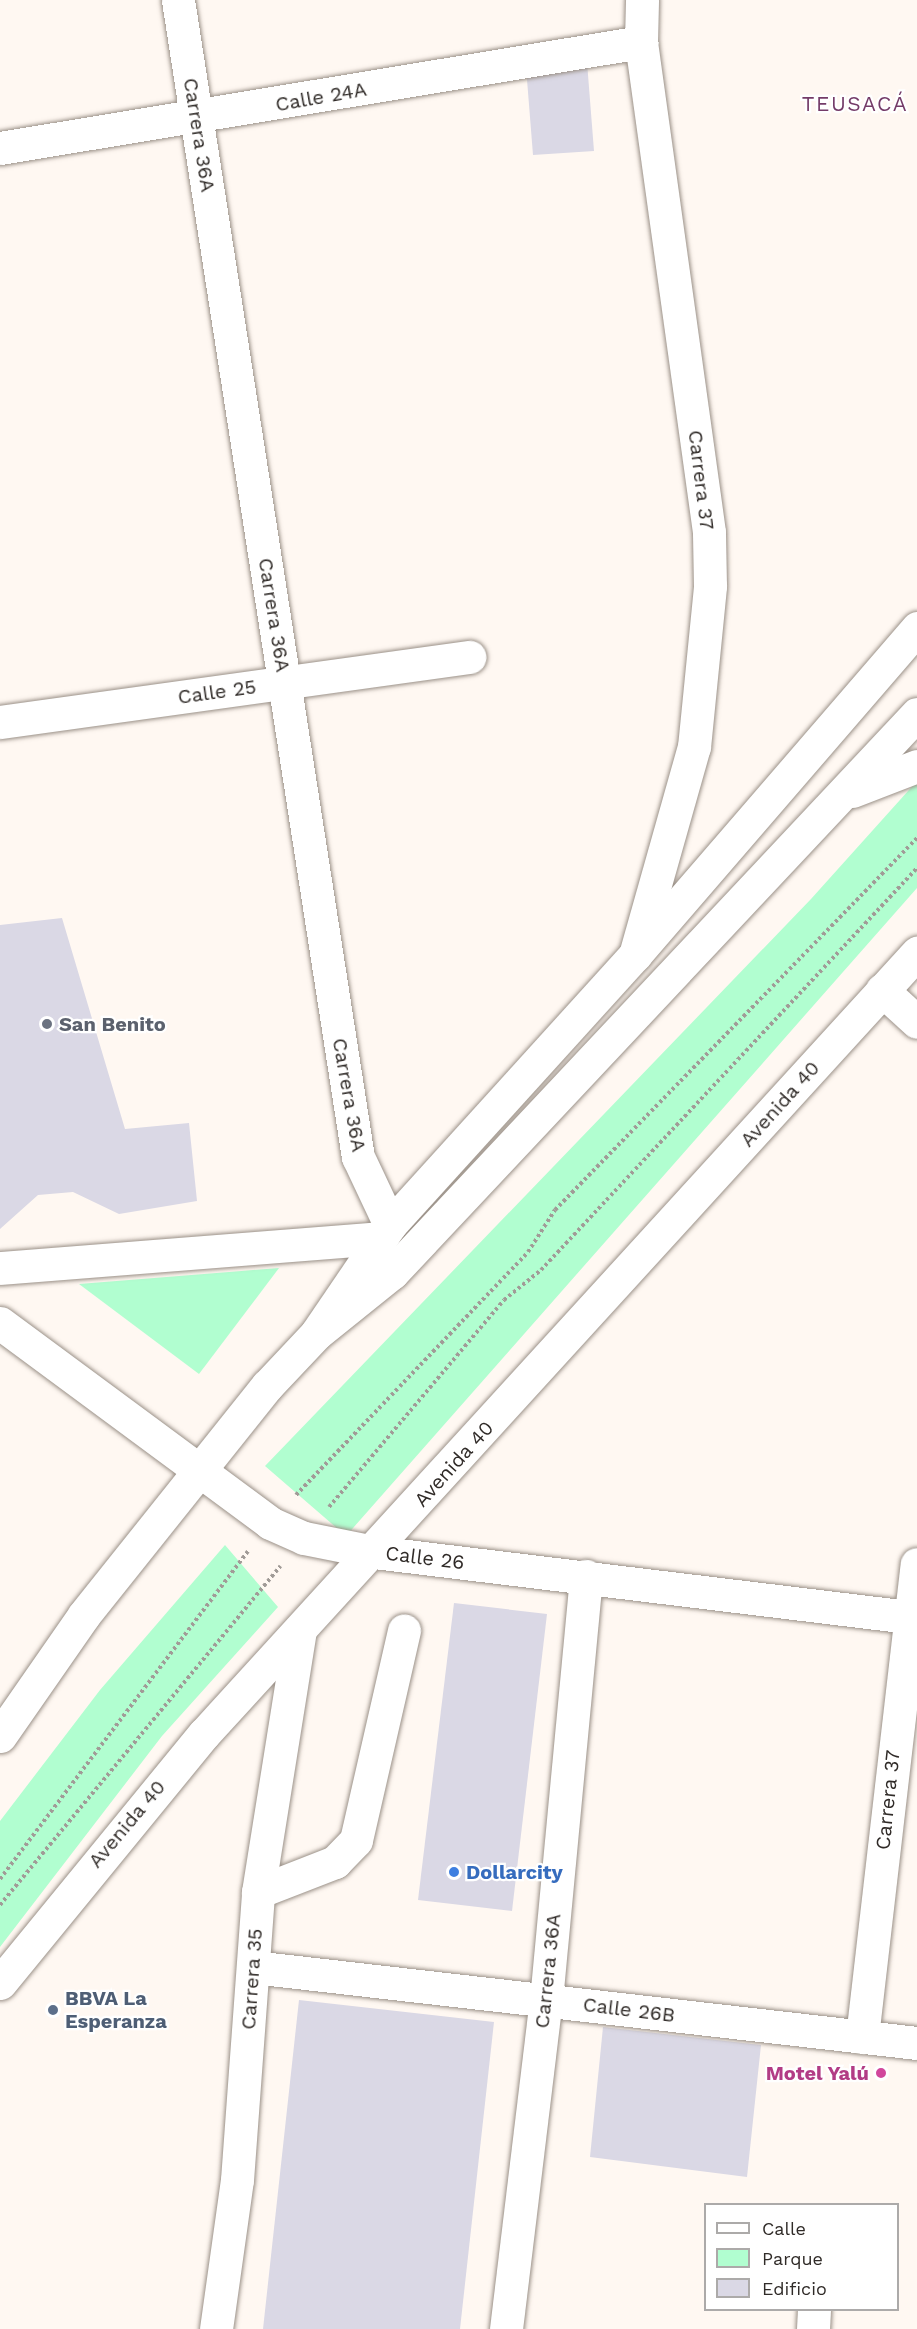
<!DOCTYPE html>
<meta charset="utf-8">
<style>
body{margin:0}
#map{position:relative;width:917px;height:2329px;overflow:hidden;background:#fff8f2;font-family:"Work Sans",sans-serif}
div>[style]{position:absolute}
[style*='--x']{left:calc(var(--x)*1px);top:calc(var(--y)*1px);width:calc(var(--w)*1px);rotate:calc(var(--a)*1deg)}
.green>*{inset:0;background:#b1fed0}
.building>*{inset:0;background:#dad8e5}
.path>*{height:4px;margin-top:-2px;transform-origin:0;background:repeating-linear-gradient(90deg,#a19b97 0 3px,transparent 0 6px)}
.roads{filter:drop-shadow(0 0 2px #9b9188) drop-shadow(0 0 2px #9b9188)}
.minor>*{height:33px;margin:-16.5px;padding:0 16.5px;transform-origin:16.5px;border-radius:16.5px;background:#fff}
.highway>*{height:33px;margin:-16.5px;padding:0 16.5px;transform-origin:16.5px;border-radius:16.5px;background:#fff}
.dots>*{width:16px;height:16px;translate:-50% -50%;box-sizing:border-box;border:3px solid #fff;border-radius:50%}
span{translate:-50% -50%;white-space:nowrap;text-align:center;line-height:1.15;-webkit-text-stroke:4.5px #fff;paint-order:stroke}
.street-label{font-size:20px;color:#302b28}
.worship-label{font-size:20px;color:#5b616d;font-weight:700}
.left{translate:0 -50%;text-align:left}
.shop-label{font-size:20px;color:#366cbe;font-weight:700}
.service-label{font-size:20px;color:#4e5e75;font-weight:700}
.hotel-label{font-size:20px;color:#b23c85;font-weight:700}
.right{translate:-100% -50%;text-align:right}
.neighbourhood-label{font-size:21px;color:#743b68;letter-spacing:1.5px}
.legend{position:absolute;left:704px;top:2203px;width:195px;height:108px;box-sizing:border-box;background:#fff;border:2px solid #acaaa9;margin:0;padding:8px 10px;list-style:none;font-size:18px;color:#302b28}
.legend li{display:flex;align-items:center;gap:12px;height:30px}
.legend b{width:30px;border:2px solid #acaaa9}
</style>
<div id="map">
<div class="green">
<div style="clip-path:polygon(917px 781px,917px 888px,346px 1536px,265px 1466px,811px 899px)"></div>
<div style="clip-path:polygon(279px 1268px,199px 1374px,79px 1284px)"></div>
<div style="clip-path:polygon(225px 1545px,278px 1607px,162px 1736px,0 1947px,0 1821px,100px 1690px)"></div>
</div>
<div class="building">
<div style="clip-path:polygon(587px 62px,594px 151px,533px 155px,526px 67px)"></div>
<div style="clip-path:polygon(62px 918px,125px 1129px,189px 1123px,197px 1201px,119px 1214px,73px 1192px,38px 1195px,0 1229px,0 925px)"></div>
<div style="clip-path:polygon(454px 1603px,547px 1614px,512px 1911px,418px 1900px)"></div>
<div style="clip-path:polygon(299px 2000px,494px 2022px,460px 2329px,263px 2329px)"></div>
<div style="clip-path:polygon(603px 2027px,761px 2045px,747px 2177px,590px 2157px)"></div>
</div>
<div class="path">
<div style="--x:296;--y:1495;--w:336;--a:-46.3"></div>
<div style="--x:528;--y:1252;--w:50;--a:-57.3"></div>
<div style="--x:555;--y:1210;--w:519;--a:-45.78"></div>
<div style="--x:329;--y:1507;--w:271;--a:-49.8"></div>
<div style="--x:504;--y:1300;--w:48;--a:-39"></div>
<div style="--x:541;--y:1270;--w:550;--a:-46.91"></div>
<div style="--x:0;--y:1879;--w:411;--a:-52.9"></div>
<div style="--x:0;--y:1905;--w:440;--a:-50.4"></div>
</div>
<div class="roads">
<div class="minor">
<div style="--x:178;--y:0;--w:1171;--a:81.16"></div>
<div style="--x:358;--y:1157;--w:75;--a:64.8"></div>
<div style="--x:0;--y:148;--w:650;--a:-9.39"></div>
<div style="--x:0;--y:722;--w:474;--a:-7.9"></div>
<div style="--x:635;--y:955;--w:216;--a:-74.2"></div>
<div style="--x:694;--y:747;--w:162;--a:-84.3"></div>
<div style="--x:710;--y:586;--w:54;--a:-91.1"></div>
<div style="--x:709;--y:532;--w:495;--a:-97.9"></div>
<div style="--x:641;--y:42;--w:42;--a:-88.6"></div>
<div style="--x:882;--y:990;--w:47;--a:42.4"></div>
<div style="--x:0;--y:1268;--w:380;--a:-4.5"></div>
<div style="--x:0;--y:1323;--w:336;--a:36.5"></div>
<div style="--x:270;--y:1523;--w:37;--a:24"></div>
<div style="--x:304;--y:1538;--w:71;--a:11.3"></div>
<div style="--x:374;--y:1552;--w:547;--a:6.93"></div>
<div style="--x:318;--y:1331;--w:128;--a:-55.8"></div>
<div style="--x:390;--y:1225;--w:365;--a:-47.8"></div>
<div style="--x:635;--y:955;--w:432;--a:-49.2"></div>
<div style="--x:258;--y:1892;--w:83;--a:-21.3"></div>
<div style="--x:335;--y:1862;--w:30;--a:-46"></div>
<div style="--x:356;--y:1840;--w:215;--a:-77.1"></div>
<div style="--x:253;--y:1967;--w:668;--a:6.53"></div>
<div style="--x:862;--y:2037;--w:476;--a:-83.4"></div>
<div style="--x:216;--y:2329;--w:150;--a:-82"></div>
<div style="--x:237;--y:2180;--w:289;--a:-85.8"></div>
<div style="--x:258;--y:1892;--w:265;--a:-80.9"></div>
<div style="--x:506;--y:2329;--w:331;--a:-83.1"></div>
<div style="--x:546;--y:2000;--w:426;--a:-84.6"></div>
<div style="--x:813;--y:2329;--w:19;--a:-87"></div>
</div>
<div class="highway">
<div style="--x:852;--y:791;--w:70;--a:-21"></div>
<div style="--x:0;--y:1736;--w:147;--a:-55.2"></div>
<div style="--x:84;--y:1615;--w:293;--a:-51.4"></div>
<div style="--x:267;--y:1386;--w:73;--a:-46.7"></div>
<div style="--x:317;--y:1333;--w:96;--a:-38.7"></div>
<div style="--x:392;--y:1273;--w:767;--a:-46.8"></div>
<div style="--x:0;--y:1983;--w:322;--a:-50.7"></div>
<div style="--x:204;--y:1734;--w:1058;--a:-47.61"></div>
</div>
</div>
<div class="dots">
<div style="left:47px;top:1024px;background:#6b7280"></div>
<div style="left:454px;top:1872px;background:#3f7fe0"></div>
<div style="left:53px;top:2010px;background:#5c6f8a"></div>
<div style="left:881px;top:2073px;background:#d1479c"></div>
</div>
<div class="street-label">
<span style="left:321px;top:97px;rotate:-10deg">Calle 24A</span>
<span style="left:199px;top:135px;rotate:81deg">Carrera 36A</span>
<span style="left:701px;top:480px;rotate:83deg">Carrera 37</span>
<span style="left:274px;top:615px;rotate:81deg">Carrera 36A</span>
<span style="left:217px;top:692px;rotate:-8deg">Calle 25</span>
<span style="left:349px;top:1095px;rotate:80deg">Carrera 36A</span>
<span style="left:780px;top:1104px;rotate:-48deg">Avenida 40</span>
<span style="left:454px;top:1464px;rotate:-48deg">Avenida 40</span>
<span style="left:425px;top:1558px;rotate:7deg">Calle 26</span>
<span style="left:888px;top:1800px;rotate:-84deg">Carrera 37</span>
<span style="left:127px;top:1824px;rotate:-50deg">Avenida 40</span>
<span style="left:548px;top:1971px;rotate:-84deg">Carrera 36A</span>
<span style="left:252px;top:1979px;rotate:-86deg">Carrera 35</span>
<span style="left:629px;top:2010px;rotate:7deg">Calle 26B</span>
</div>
<div class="worship-label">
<span class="left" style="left:59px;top:1024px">San Benito</span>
</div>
<div class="shop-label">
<span class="left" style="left:466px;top:1872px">Dollarcity</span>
</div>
<div class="service-label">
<span class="left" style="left:65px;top:2010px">BBVA La<br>Esperanza</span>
</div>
<div class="hotel-label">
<span class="right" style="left:869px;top:2073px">Motel Yalú</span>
</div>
<div class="neighbourhood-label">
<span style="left:855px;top:104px">TEUSACÁ</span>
</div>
<ul class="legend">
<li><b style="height:8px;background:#fff"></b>Calle</li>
<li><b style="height:16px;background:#b1fed0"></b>Parque</li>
<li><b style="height:16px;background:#dad8e5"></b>Edificio</li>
</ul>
</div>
